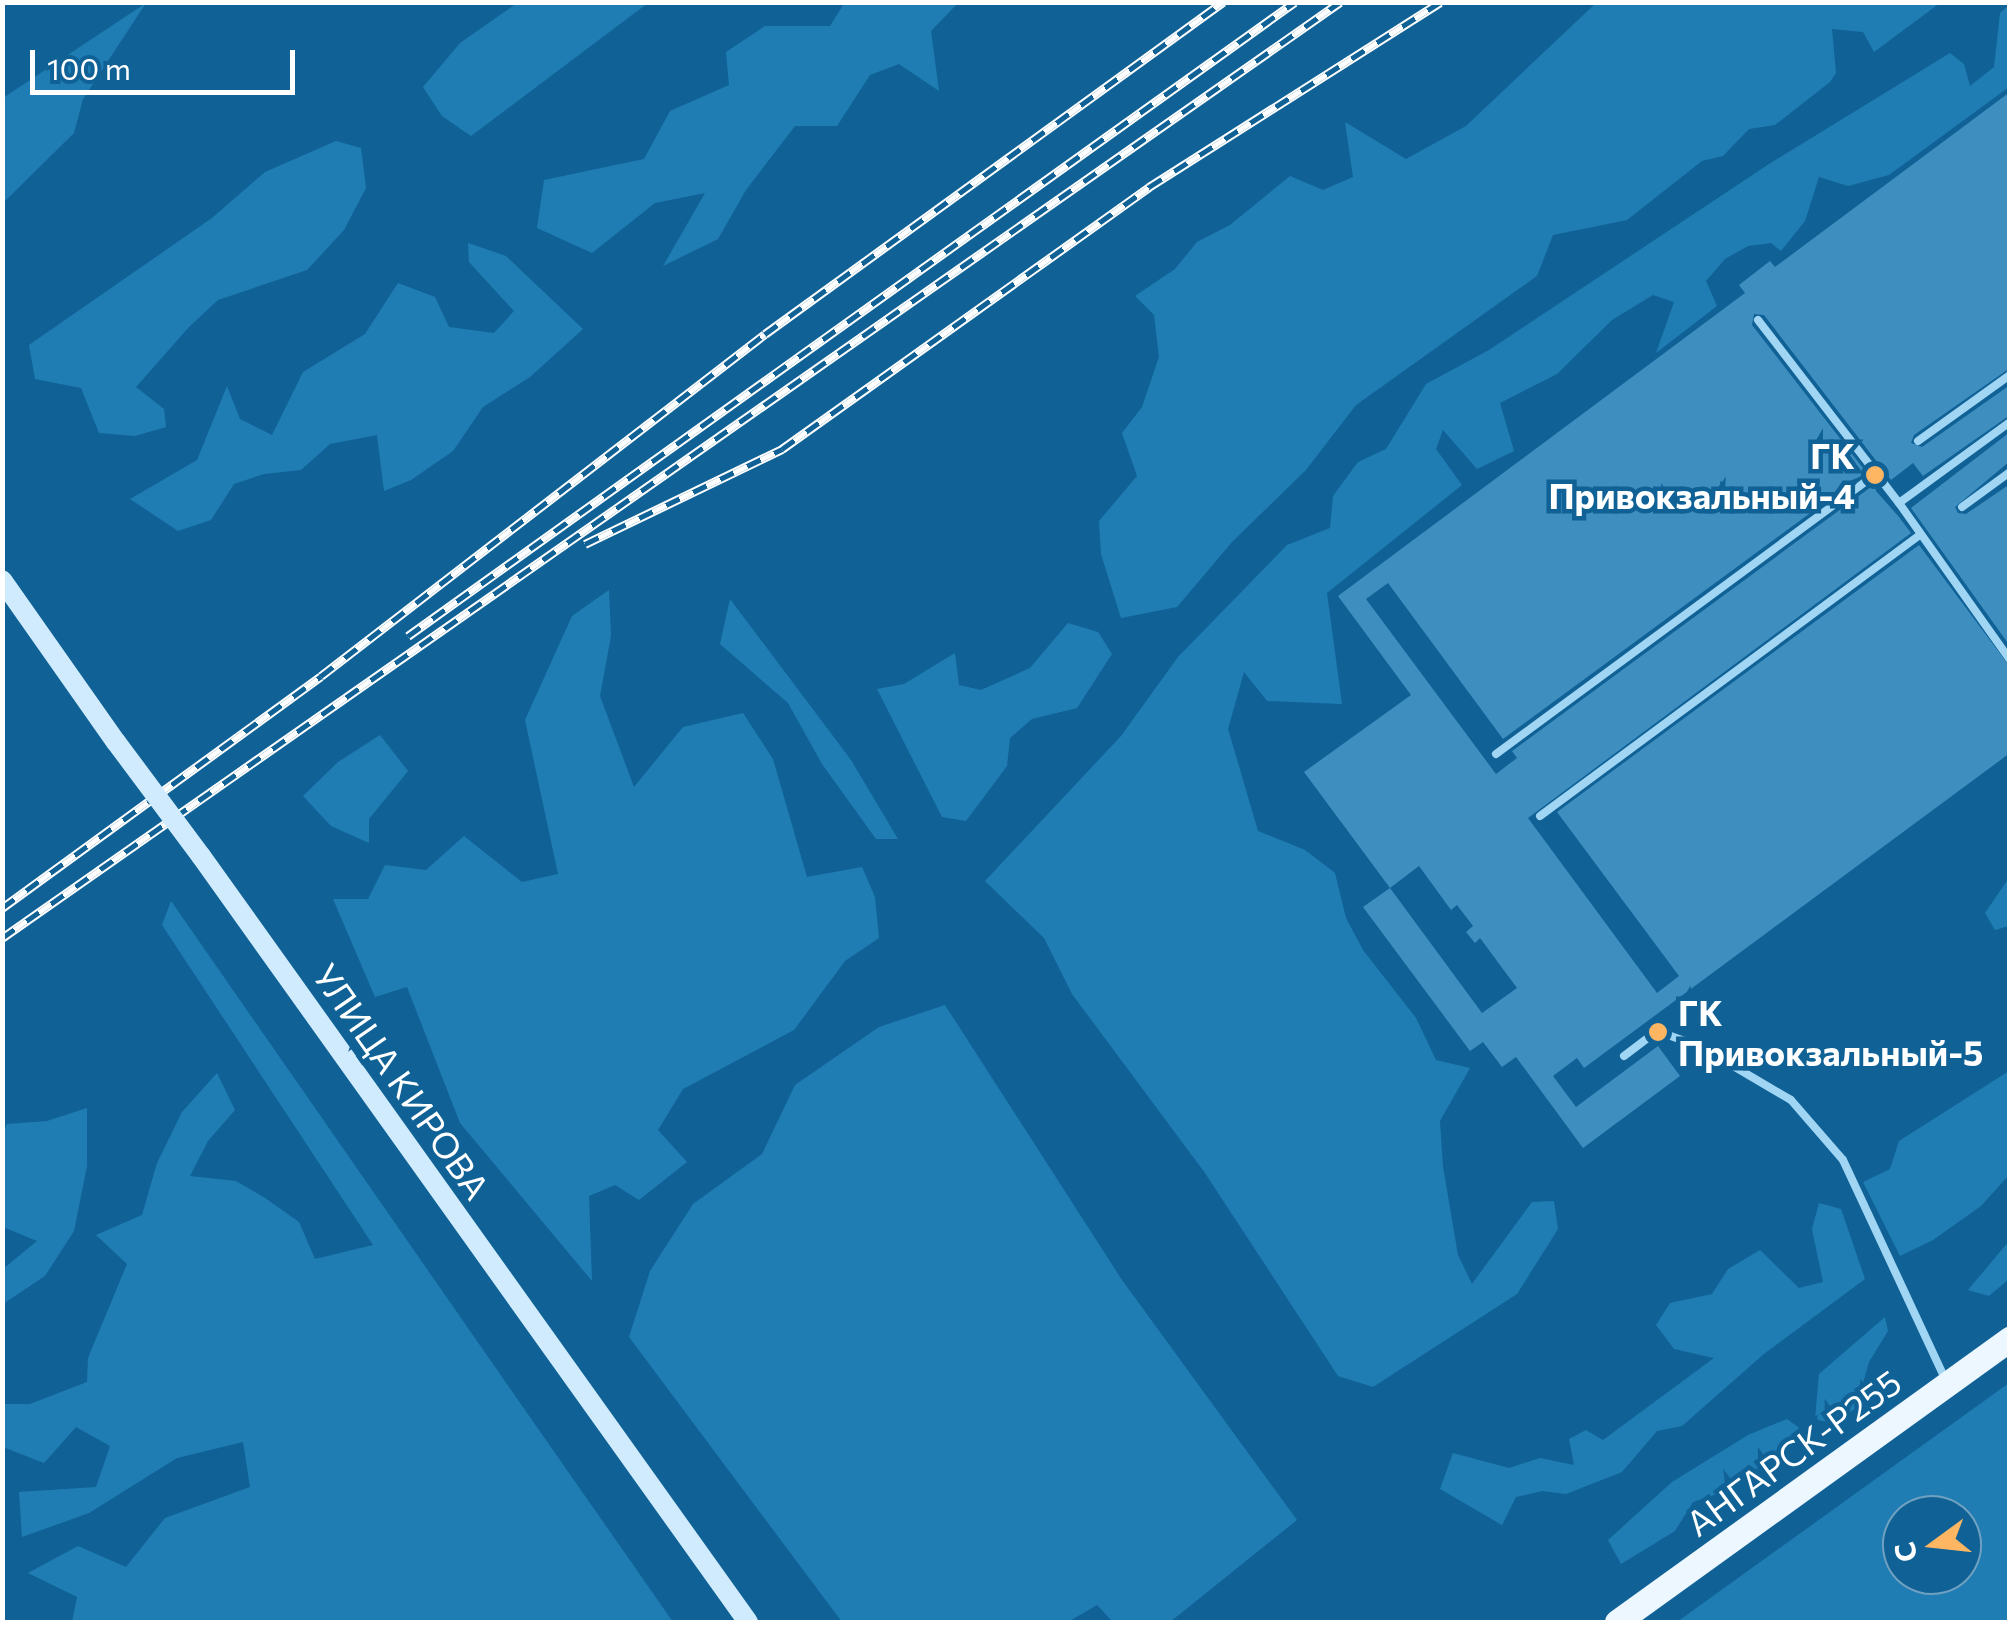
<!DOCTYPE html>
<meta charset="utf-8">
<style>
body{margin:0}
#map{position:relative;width:2012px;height:1625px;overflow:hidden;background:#106296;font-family:Commissioner,sans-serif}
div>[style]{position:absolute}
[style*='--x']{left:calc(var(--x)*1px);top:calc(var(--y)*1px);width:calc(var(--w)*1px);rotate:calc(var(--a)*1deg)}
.green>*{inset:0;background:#1f7db4}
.building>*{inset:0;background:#3e8ec0}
.lane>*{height:8px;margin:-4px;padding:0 4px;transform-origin:4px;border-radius:4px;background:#a0d5f4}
.secondary>*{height:20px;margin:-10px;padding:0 10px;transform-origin:10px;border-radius:10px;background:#d0ebfd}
.primary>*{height:25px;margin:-12.5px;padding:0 12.5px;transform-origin:12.5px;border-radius:12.5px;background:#edf7ff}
.rail>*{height:9px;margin-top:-4.5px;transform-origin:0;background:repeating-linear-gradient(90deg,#106296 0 15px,#fff 0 30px);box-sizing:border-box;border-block:2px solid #fff}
.secondary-bridge>*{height:20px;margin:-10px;padding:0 10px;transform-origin:10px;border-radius:10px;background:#d0ebfd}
.dots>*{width:28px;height:28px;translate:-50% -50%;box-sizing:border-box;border:5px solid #106296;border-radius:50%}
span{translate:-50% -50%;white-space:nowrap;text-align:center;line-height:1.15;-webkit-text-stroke:9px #106296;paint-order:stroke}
.poi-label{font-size:35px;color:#fff;font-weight:700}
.right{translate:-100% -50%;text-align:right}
.left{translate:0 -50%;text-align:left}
.street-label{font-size:35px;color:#fff}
.frame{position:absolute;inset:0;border:5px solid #fff;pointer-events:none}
.north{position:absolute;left:1882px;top:1495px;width:100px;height:100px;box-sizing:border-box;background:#106296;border:2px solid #70a1c0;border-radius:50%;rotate:255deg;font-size:28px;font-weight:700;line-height:40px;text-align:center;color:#fff}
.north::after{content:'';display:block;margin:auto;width:35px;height:45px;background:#ffb663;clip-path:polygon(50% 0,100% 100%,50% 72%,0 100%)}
.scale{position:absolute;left:30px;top:50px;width:265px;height:45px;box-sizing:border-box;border:5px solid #fff;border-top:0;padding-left:12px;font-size:30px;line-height:35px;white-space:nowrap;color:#fff;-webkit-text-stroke:8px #106296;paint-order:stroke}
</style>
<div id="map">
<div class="green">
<div style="clip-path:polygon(845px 2px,958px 3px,931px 31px,939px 91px,899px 64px,870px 75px,837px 126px,795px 126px,746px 190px,718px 239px,663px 266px,705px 193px,655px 203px,592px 253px,537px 228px,544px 180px,644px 159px,670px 111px,729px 85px,726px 52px,765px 26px,830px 26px)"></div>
<div style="clip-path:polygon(146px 3px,83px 99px,74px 133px,3px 203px,3px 98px)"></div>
<div style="clip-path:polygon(517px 3px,648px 3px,471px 136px,442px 116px,423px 87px,460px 43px)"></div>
<div style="clip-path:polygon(1596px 3px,1940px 3px,1874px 52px,1863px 32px,1832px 29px,1836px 73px,1830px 82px,1775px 125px,1749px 129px,1723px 156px,1702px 161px,1627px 220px,1553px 235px,1537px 276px,1356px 405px,1306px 470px,1232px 542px,1177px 607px,1121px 618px,1101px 554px,1099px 521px,1137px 476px,1122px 433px,1142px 407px,1159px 357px,1154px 315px,1135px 296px,1175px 269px,1197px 242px,1230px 225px,1290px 176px,1323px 190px,1353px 177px,1345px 122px,1406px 159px,1466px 126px)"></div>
<div style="clip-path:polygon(2009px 5px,2009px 87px,1889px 175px,1848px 186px,1819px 177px,1805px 221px,1781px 251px,1771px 243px,1748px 246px,1725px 259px,1706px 281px,1717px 306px,1656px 353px,1674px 302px,1653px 295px,1612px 320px,1557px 374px,1500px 403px,1514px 451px,1477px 469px,1443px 430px,1436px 449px,1462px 485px,1327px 593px,1342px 704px,1267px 701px,1244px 672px,1228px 729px,1258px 831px,1305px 850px,1335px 873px,1346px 918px,1363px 950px,1416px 1018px,1436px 1060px,1470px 1068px,1440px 1121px,1443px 1167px,1458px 1255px,1472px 1284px,1532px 1202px,1554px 1201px,1558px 1229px,1517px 1294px,1373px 1387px,1338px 1376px,1205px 1173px,1072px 994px,1044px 938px,985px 881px,1121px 736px,1178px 657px,1287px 545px,1330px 528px,1333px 496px,1358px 462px,1386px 449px,1426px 384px,1489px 350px,1769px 164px,1950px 53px,1964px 64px,1970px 86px,1994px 67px,2000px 13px)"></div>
<div style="clip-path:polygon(336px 141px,361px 148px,366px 188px,344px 230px,307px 270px,218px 300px,189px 327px,136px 387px,164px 409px,166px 427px,135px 436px,99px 433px,81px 388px,35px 379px,29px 345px,212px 218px,265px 172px)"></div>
<div style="clip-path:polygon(468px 243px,506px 256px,583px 329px,530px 377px,483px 407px,453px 451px,411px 480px,384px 491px,377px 435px,330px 444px,301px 470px,264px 474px,234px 484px,211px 520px,178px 531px,130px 499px,197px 460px,227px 386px,240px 419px,272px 435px,303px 372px,365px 334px,398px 283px,435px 297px,449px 327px,494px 333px,514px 311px,469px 262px)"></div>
<div style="clip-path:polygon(609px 590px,611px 636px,600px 696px,634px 787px,683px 727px,743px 713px,773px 759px,807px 877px,862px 867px,875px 897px,879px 938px,845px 961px,794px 1030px,683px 1089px,658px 1130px,687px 1162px,639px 1200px,615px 1185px,589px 1196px,592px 1281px,460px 1123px,407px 987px,375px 997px,333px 899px,368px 899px,385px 865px,426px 870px,464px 836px,522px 882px,558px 874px,525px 720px,572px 616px)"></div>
<div style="clip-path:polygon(730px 599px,851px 760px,898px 839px,876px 839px,822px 764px,788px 703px,720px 644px)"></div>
<div style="clip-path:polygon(1068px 623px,1098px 632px,1112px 654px,1077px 708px,1032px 719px,1010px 738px,1007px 766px,966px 821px,942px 817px,877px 689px,904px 684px,955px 653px,959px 685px,981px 690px,1030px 668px)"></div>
<div style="clip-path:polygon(380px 735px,408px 771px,369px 819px,369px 843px,331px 826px,303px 796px,338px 762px)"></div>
<div style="clip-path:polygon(2009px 878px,2009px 926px,1995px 930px,1985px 913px)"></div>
<div style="clip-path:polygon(171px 901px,511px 1390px,673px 1622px,72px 1622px,77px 1597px,28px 1573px,78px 1546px,126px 1567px,165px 1518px,250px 1487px,243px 1442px,177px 1458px,89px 1513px,22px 1537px,19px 1492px,96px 1487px,110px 1446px,76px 1427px,44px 1463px,3px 1447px,3px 1404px,30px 1404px,87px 1382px,88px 1358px,127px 1264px,96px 1235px,142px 1215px,157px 1163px,182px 1112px,217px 1073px,235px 1110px,208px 1141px,190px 1176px,236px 1181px,265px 1198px,299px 1222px,315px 1259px,373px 1245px,162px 925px)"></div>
<div style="clip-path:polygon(945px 1005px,1122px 1280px,1297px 1520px,1170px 1622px,1113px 1622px,1097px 1605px,1068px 1622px,842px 1622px,629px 1337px,650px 1271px,693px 1204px,762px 1154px,795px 1085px,879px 1027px)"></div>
<div style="clip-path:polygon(2009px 1071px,2009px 1175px,1981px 1206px,1933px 1240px,1900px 1256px,1863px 1182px,1890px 1169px,1899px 1141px)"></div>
<div style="clip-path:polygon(87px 1108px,87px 1166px,74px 1231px,45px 1276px,3px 1304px,3px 1269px,37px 1241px,3px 1227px,3px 1133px,7px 1124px,47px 1121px)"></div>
<div style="clip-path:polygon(1819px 1203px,1841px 1209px,1865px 1279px,1765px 1353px,1682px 1426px,1657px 1431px,1622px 1472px,1566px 1494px,1542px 1491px,1516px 1497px,1502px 1525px,1440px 1489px,1453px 1453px,1509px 1468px,1540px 1458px,1574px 1465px,1569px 1439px,1586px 1430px,1603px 1440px,1714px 1358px,1674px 1349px,1656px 1325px,1670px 1303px,1712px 1294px,1728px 1269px,1760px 1250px,1799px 1288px,1823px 1282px,1812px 1229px)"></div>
<div style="clip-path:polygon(2009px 1241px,2009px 1279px,1989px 1296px,1968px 1290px)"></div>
<div style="clip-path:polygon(1885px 1317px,1888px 1331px,1869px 1362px,1856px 1408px,1833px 1424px,1815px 1419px,1819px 1374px)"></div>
<div style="clip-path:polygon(evenodd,2009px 1383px,2009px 1622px,1677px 1622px,2009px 1383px,1902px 1515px,1962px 1515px,1962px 1575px,1902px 1575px,1902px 1515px)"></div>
<div style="clip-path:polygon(1787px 1419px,1806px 1433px,1726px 1491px,1693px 1502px,1675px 1531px,1621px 1564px,1608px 1540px,1672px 1482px,1748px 1435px)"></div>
</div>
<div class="building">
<div style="clip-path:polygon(evenodd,2010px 92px,2010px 368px,1914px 435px,1911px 443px,1922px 447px,2010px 385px,2010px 415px,1923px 476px,1913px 463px,1891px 480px,1764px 315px,1754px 314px,1752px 325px,1866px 472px,1503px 739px,1388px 583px,1366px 599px,1496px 774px,1517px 758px,1512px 751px,1875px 484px,1876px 491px,1899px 517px,1911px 533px,1528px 818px,1657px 993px,1679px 976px,1557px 812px,1919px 545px,2010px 667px,2010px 753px,1584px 1068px,1577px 1058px,1553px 1076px,1576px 1107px,1658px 1046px,1680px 1076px,1583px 1148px,1516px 1057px,1502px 1067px,1483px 1042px,1470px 1051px,1363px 907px,1390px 888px,1304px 772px,1411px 695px,1338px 596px,1745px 293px,1739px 285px,1770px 261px,1775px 267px,2010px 92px,1419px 866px,1451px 910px,1457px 905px,1473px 926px,1466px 932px,1475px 943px,1480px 938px,1517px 988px,1482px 1013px,1390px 888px,1419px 866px)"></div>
<div style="clip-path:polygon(2010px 432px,2010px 461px,1955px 507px,1958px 513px,1966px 514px,2010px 484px,2010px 646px,1911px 508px)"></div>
</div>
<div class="lane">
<div style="--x:1758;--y:320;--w:231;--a:52.4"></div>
<div style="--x:1899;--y:503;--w:192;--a:54.7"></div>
<div style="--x:1918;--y:441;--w:113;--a:-35.7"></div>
<div style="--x:1899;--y:503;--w:137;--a:-36.1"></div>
<div style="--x:1962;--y:507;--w:59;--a:-36.1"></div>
<div style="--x:1496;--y:754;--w:472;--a:-36.4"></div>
<div style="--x:1540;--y:816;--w:473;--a:-36.5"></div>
<div style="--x:1624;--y:1056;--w:41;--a:-37.1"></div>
<div style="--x:1657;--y:1031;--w:47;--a:20"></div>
<div style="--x:1701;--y:1047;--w:104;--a:30.5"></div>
<div style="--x:1791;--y:1100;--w:79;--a:49.1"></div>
<div style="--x:1843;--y:1160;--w:244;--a:65"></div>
</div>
<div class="secondary">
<div style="--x:2;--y:580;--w:198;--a:54.9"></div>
<div style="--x:201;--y:856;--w:941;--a:54.47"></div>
</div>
<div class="primary">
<div style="--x:1617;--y:1622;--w:484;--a:-35.8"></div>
</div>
<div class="rail">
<div style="--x:585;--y:544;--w:219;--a:-25.7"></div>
<div style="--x:782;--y:449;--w:451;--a:-35.5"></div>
<div style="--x:1149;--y:187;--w:345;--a:-32.4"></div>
<div style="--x:408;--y:636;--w:1090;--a:-35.56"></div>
<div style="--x:2;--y:908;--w:394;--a:-36"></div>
<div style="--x:321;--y:676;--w:560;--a:-37.61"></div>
<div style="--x:765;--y:334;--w:566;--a:-35.94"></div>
<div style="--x:2;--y:938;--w:1633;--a:-34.97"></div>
</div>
<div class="secondary-bridge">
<div style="--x:116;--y:742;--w:142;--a:53.3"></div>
</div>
<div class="dots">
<div style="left:1875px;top:475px;background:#ffb663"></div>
<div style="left:1658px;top:1032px;background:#ffb663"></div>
</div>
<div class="poi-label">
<span class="right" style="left:1855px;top:475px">ГК<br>Привокзальный-4</span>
<span class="left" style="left:1678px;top:1032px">ГК<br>Привокзальный-5</span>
</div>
<div class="street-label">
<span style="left:402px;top:1081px;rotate:55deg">УЛИЦА КИРОВА</span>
<span style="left:1793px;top:1452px;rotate:-36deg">АНГАРСК-Р255</span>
</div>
<div class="frame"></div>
<div class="north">С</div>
<div class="scale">100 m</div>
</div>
